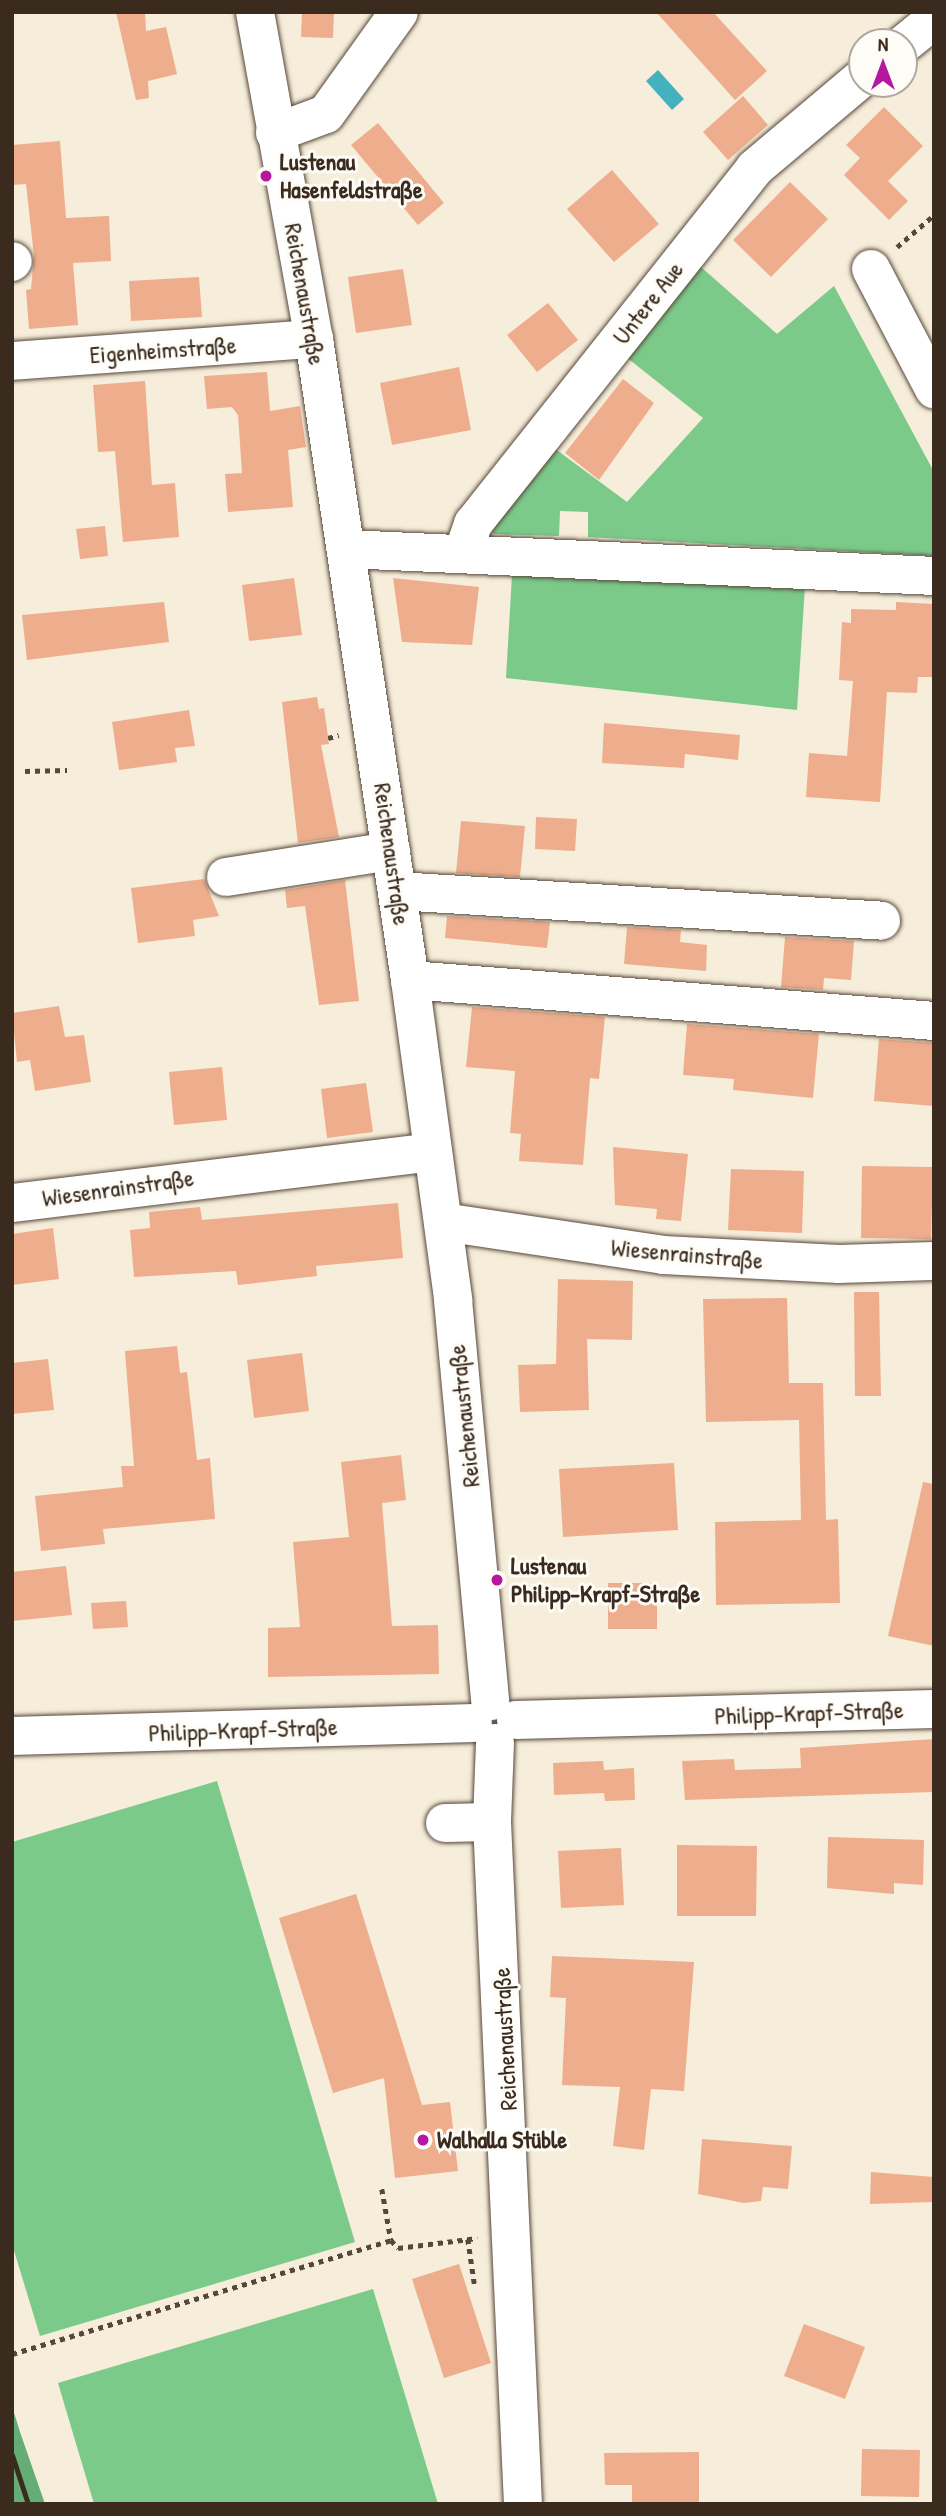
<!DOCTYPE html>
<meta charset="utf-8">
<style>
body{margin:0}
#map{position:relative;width:946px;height:2516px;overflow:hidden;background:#f6edda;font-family:"Patrick Hand",sans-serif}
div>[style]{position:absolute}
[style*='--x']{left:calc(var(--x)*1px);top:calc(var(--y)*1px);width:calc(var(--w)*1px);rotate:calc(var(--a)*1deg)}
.green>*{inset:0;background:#7bca8a}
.forest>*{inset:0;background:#64ae76}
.water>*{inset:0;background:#43b2be}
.building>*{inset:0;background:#eeae8d}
.path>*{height:4.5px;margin-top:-2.25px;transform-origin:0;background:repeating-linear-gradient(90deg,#57473a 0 5px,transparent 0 10px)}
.roads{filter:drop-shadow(0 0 2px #57473a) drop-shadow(0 0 2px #57473a)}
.minor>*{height:38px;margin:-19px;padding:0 19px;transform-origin:19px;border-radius:19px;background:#fff}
.rail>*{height:5px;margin:-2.5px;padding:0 2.5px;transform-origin:2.5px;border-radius:2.5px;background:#3b2a1e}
.dots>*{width:19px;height:19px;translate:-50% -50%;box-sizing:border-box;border:4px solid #fdfcf7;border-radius:50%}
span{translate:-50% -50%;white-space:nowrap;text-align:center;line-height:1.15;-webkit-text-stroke:6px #fdfcf7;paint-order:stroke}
.poi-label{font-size:24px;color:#3b2a1e;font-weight:700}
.left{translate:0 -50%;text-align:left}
.street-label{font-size:24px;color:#3b2a1e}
.frame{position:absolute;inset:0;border:14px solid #3b2a1e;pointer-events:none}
.north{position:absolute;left:848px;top:28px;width:70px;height:70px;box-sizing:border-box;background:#fdfcf7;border:2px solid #afa8a0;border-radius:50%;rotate:0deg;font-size:19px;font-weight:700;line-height:28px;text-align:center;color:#3b2a1e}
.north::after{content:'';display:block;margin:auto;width:24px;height:32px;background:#b5179e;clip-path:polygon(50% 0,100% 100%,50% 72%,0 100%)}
</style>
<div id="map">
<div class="green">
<div style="clip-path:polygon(693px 260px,777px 334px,834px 286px,934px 472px,934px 556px,588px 537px,588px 512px,560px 511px,559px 536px,494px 534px,488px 525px,550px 445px,627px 502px,703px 418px,621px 353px)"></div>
<div style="clip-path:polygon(512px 575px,805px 586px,797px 710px,506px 678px)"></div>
<div style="clip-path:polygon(217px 1781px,355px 2242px,40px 2336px,12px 2244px,12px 1842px)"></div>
<div style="clip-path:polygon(373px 2289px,438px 2504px,94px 2504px,58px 2383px)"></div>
</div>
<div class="forest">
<div style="clip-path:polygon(12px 2406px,20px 2432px,45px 2504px,12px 2504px)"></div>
</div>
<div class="water">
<div style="clip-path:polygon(658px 70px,684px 99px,672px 110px,646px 81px)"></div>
</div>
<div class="building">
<div style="clip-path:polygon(116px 12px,145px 12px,146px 31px,166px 27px,177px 74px,148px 81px,149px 98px,136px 100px)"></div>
<div style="clip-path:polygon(302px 12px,334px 12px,333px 38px,301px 37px)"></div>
<div style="clip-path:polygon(656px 12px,713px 12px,767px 71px,735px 100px)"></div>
<div style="clip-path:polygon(743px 96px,768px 125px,728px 160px,703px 132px)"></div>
<div style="clip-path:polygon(884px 107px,923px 146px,888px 181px,908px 201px,889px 220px,844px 175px,860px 158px,846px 145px)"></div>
<div style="clip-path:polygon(378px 123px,444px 203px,418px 225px,351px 145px)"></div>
<div style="clip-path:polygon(60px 141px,66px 218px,109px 216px,111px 261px,73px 263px,78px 325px,29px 329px,26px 290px,31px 289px,34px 256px,26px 184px,12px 185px,12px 145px)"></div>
<div style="clip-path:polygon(612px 170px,659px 224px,614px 262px,567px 209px)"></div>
<div style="clip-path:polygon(790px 182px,828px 219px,771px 277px,733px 240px)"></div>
<div style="clip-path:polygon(403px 269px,412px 325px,356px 333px,348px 277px)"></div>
<div style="clip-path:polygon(199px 277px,202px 317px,131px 321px,129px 281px)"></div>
<div style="clip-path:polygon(548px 303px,578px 340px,537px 372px,507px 335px)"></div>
<div style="clip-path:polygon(459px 367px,471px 430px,392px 445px,380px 383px)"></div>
<div style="clip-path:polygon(267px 372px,270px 411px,300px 406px,306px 447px,288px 450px,293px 507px,228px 512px,225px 474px,242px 473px,238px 415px,232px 407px,207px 409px,204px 376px)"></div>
<div style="clip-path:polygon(623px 379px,654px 403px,599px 480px,565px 453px)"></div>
<div style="clip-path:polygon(145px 381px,152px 485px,175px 483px,179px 537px,123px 542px,115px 451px,98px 452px,93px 385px)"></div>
<div style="clip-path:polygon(105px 526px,108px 556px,80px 559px,76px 529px)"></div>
<div style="clip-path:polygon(294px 578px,302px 635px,249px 641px,242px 585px)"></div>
<div style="clip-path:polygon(393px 578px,479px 587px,472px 645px,402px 642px)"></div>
<div style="clip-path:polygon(164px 602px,169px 642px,27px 660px,22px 615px)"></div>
<div style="clip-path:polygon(896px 602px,934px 604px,934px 677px,918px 677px,917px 693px,887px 692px,880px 802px,806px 797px,809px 753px,847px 756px,853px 681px,839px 680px,842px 622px,851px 623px,851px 609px,896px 610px)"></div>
<div style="clip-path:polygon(317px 697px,319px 709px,324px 708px,329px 744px,321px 745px,339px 837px,298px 843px,282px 702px)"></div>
<div style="clip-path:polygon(189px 710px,195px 746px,175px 748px,177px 762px,119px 770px,112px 722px)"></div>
<div style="clip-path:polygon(604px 723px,740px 735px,738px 760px,685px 754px,684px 768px,602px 763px)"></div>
<div style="clip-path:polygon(536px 817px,577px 819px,575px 851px,535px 849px)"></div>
<div style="clip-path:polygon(461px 821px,525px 826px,520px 877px,456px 873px)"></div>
<div style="clip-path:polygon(204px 879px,219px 916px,193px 920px,195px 936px,138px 943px,131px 888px)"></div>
<div style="clip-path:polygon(345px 880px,359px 1001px,319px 1005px,305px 906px,287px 908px,285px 890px)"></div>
<div style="clip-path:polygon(447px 916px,550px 922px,547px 948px,445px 938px)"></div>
<div style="clip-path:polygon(627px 927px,681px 930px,680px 942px,707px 945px,706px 971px,624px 964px)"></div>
<div style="clip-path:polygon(785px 937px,854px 941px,851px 980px,824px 978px,823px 990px,781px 987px)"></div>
<div style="clip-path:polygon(59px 1006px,65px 1037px,84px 1035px,91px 1082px,35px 1091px,30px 1060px,17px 1062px,12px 1013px)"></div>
<div style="clip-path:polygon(472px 1007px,605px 1017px,599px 1079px,590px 1078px,583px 1165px,519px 1161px,521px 1134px,510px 1133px,515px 1071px,466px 1067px)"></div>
<div style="clip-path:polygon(687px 1024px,819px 1034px,813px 1098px,733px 1090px,734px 1079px,683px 1075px)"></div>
<div style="clip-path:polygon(879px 1039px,934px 1043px,934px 1106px,874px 1101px)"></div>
<div style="clip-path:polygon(222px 1067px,227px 1120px,174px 1125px,169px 1072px)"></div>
<div style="clip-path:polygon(366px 1083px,373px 1132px,327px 1138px,321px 1089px)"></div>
<div style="clip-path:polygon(613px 1147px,688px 1154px,681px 1221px,656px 1219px,657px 1209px,615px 1205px)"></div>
<div style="clip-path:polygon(862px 1166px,933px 1167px,931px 1239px,861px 1238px)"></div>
<div style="clip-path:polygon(731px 1169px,804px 1171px,802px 1233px,728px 1230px)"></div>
<div style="clip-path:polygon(398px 1203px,403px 1258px,316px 1266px,317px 1276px,238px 1285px,236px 1271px,134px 1277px,130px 1230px,150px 1228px,149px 1212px,200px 1207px,202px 1220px)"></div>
<div style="clip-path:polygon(53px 1228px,59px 1279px,12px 1285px,12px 1234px)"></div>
<div style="clip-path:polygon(558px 1279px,633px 1281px,632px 1340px,587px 1339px,589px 1410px,520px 1412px,518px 1365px,556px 1364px)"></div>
<div style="clip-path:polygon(854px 1292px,879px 1292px,881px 1396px,855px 1396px)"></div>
<div style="clip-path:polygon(787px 1298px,789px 1383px,823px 1383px,826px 1520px,838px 1519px,840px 1603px,716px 1605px,715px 1522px,801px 1520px,799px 1420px,706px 1422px,703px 1299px)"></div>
<div style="clip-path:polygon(177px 1346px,180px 1373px,187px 1372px,197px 1460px,210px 1458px,215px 1519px,103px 1529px,105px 1544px,41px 1551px,35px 1496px,123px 1487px,121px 1466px,134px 1466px,125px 1351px)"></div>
<div style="clip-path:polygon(302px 1353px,309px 1411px,254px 1418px,247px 1360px)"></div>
<div style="clip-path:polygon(48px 1359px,54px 1410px,12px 1414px,12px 1363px)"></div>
<div style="clip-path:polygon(401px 1455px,406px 1500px,382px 1503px,392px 1626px,438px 1625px,439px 1674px,268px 1677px,268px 1628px,300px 1627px,293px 1542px,349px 1537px,341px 1462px)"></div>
<div style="clip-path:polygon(674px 1463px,678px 1530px,563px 1537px,559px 1469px)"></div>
<div style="clip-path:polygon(923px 1482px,934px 1484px,934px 1646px,888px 1636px)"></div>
<div style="clip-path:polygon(66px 1566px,72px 1615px,12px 1621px,12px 1572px)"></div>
<div style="clip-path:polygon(608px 1583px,657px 1583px,657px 1629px,608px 1629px)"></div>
<div style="clip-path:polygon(126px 1601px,128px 1627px,93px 1629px,91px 1603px)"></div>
<div style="clip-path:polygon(934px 1739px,934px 1792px,685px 1800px,682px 1761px,734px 1759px,735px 1770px,801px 1768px,800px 1748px)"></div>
<div style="clip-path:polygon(603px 1761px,604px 1770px,634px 1768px,635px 1800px,605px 1801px,604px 1793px,554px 1795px,553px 1763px)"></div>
<div style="clip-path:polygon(828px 1837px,924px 1840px,923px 1885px,894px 1883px,894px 1894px,827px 1888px)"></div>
<div style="clip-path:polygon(677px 1845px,757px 1846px,756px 1916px,677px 1916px)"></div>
<div style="clip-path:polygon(621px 1848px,624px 1905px,561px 1908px,558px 1851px)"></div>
<div style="clip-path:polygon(356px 1894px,422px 2105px,450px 2102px,458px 2171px,395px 2178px,384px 2078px,333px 2093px,279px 1918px)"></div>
<div style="clip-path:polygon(552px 1956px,694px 1962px,684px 2091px,651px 2089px,644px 2150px,613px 2146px,620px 2087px,562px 2085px,566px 1998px,550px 1997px)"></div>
<div style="clip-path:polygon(702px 2139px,792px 2146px,788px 2189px,763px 2187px,761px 2201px,744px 2203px,698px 2194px)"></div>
<div style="clip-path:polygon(871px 2172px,934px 2177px,934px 2202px,870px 2204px)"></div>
<div style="clip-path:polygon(459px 2264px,491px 2363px,444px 2378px,412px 2279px)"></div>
<div style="clip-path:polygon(804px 2324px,865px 2347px,845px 2399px,784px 2376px)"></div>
<div style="clip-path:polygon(862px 2449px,920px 2450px,919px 2497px,861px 2496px)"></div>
<div style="clip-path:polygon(699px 2452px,699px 2504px,632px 2504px,632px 2485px,605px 2485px,604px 2453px)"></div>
</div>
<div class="path">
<div style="--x:897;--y:247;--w:49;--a:-40.9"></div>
<div style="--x:328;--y:738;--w:11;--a:-15"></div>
<div style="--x:25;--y:771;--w:42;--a:-1.4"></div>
<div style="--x:382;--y:2189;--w:52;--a:80"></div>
<div style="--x:391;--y:2240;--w:11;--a:49"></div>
<div style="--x:398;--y:2248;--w:80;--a:-7.2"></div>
<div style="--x:468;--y:2239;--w:49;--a:81.7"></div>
<div style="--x:12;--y:2354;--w:396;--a:-16.7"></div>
</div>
<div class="roads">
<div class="minor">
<div style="--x:255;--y:12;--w:332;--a:79.8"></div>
<div style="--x:314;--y:339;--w:648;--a:81.48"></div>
<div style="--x:410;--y:980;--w:323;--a:82.3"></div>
<div style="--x:453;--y:1300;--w:403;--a:84.7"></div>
<div style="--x:904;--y:44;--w:38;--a:-39"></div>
<div style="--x:275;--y:133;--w:54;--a:-20.4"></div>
<div style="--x:326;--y:114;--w:125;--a:-54.4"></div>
<div style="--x:12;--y:262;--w:1;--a:-45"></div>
<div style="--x:871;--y:269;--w:136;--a:62.3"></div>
<div style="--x:12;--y:361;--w:303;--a:-4.2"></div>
<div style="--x:347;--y:549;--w:588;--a:2.63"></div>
<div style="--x:463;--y:553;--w:31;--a:-71"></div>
<div style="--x:473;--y:524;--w:454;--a:-51.6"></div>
<div style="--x:755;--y:168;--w:140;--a:-40.1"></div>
<div style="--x:226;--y:877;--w:167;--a:-9"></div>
<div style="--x:397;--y:891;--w:485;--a:3.5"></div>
<div style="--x:410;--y:980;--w:526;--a:4.47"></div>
<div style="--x:12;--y:1203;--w:423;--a:-6.9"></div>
<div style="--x:443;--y:1222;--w:222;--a:8.5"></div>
<div style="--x:663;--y:1255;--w:176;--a:2.9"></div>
<div style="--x:839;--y:1264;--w:95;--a:-1.8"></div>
<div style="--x:516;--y:1720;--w:418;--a:-1.5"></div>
<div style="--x:12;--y:1736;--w:461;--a:-1.6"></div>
<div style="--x:495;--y:1743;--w:79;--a:92.2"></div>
<div style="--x:492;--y:1822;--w:683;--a:87.4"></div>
<div style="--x:445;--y:1823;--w:47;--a:-1.2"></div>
</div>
</div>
<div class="rail">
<div style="--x:12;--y:2455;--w:52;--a:71.9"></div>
</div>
<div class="dots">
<div style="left:266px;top:176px;background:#b5179e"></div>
<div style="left:497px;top:1580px;background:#b5179e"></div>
<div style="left:423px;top:2140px;background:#b5179e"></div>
</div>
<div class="poi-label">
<span class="left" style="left:280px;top:176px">Lustenau<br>Hasenfeldstraße</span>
<span class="left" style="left:511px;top:1580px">Lustenau<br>Philipp-Krapf-Straße</span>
<span class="left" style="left:437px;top:2140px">Walhalla Stüble</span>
</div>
<div class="street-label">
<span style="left:305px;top:294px;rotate:80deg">Reichenaustraße</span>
<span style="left:648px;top:303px;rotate:-52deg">Untere Aue</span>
<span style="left:163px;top:350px;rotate:-4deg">Eigenheimstraße</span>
<span style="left:392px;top:854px;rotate:82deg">Reichenaustraße</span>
<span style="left:118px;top:1188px;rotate:-8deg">Wiesenrainstraße</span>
<span style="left:687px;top:1254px;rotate:5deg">Wiesenrainstraße</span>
<span style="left:464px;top:1416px;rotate:-96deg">Reichenaustraße</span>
<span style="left:809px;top:1713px;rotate:-2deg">Philipp-Krapf-Straße</span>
<span style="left:243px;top:1730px;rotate:-2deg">Philipp-Krapf-Straße</span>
<span style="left:505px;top:2039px;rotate:-93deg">Reichenaustraße</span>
</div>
<div class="frame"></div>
<div class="north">N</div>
</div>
